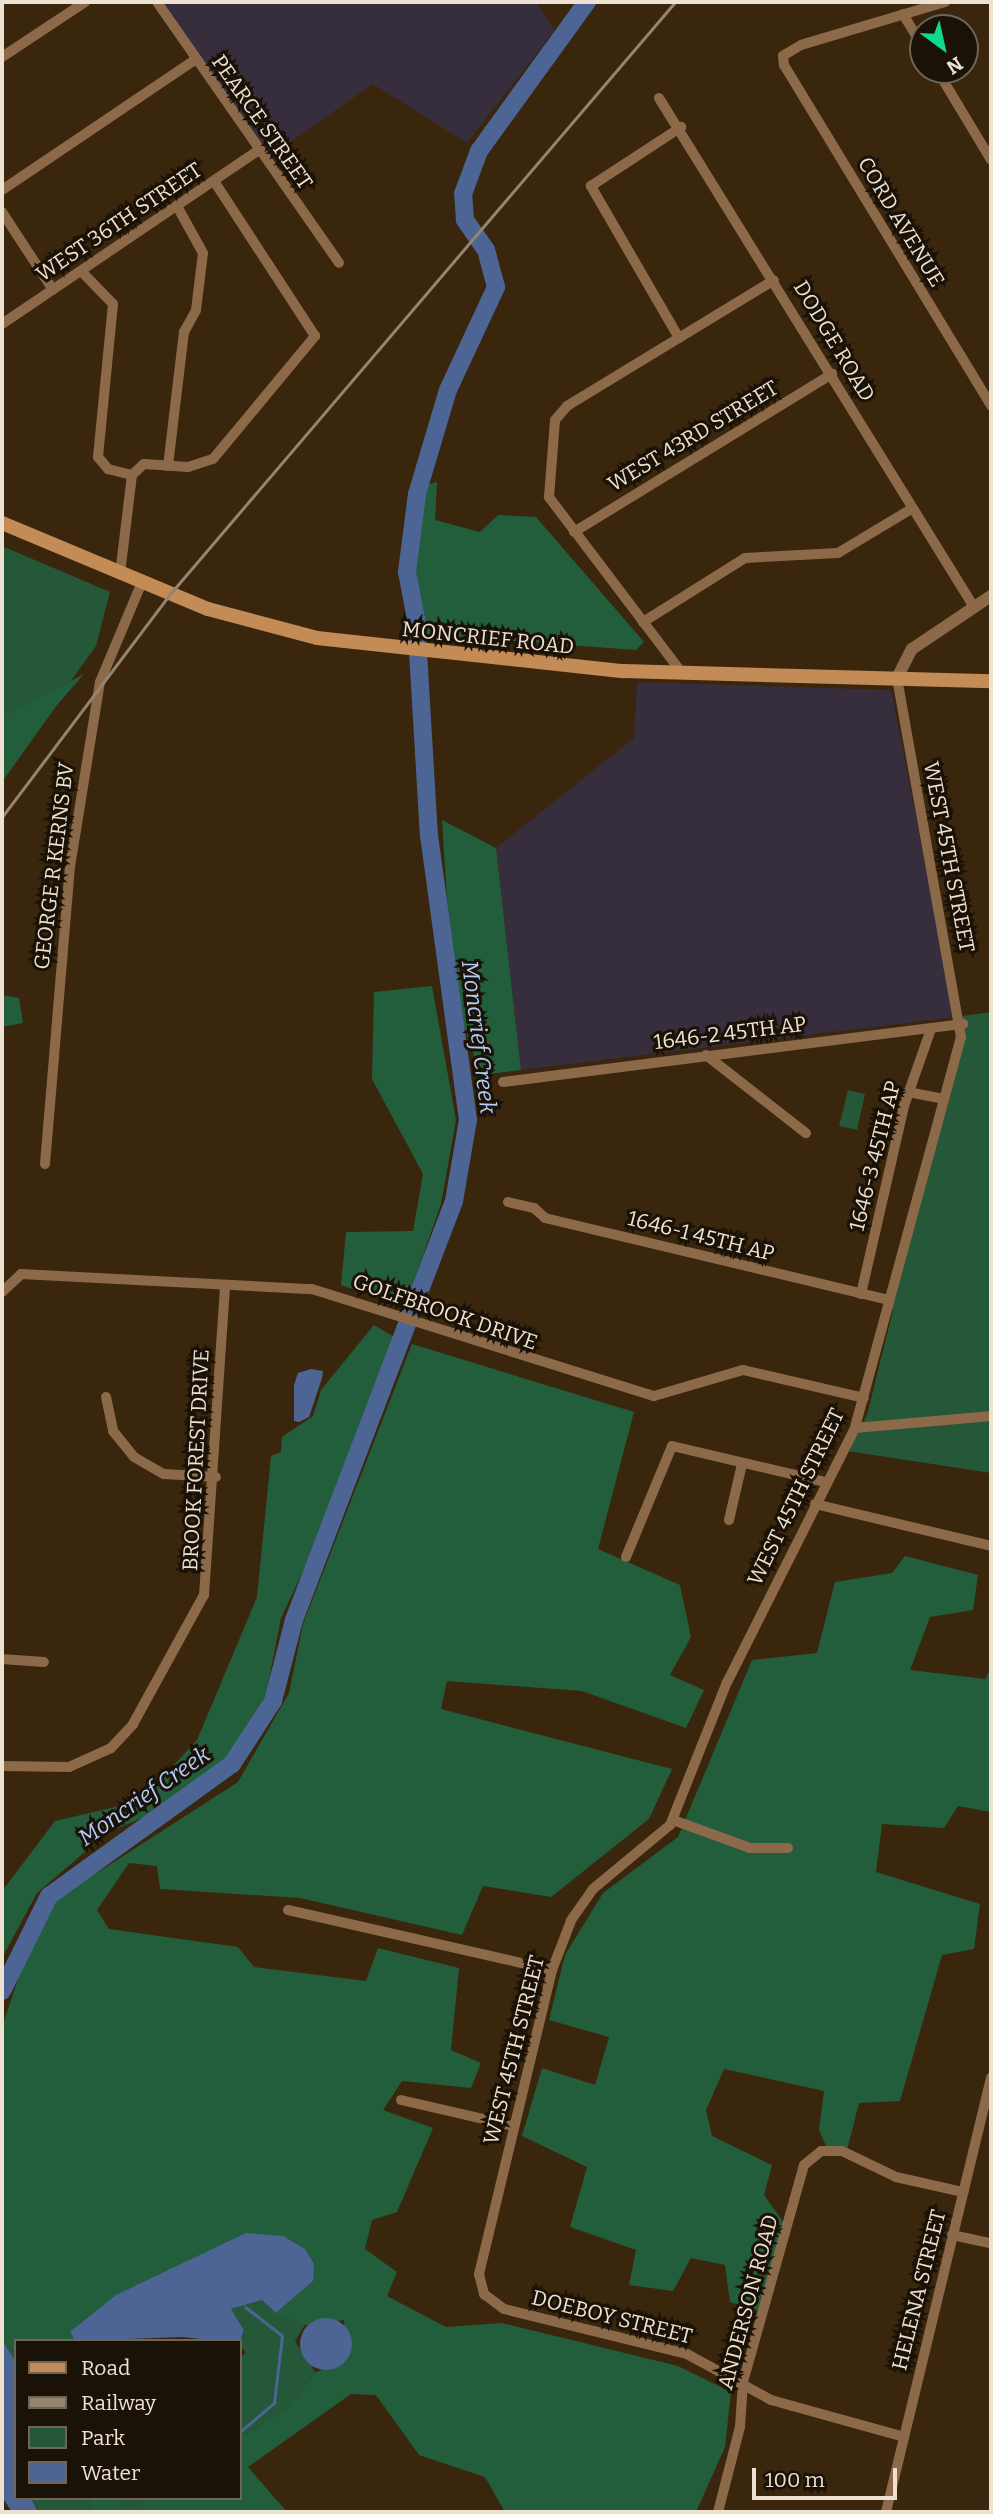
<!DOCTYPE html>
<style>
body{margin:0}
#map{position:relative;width:993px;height:2514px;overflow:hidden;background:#39260c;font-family:Bitter,serif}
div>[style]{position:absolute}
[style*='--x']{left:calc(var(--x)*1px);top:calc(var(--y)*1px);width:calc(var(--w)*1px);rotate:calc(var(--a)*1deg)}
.education>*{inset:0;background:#372e3d}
.green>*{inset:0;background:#255739}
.forest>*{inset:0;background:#235e3c}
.water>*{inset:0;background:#4c6595}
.round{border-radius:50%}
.stream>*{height:2.5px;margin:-1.25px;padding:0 1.25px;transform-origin:1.25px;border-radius:1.25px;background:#4c6595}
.river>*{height:18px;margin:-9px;padding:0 9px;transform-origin:9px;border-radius:9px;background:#4c6595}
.minor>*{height:10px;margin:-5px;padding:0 5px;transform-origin:5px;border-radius:5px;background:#8c6949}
.tertiary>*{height:12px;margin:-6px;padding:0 6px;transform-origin:6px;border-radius:6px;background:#8c6949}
.secondary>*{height:14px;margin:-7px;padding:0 7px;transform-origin:7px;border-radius:7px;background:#c38b56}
.rail>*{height:2.5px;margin:-1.25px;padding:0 1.25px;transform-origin:1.25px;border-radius:1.25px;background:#948470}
span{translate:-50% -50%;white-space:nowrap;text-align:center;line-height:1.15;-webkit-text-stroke:6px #1a1107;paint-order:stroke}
.street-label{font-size:21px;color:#ede1d2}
.water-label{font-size:23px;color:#b2cbf7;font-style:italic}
.frame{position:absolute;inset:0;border:4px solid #ede1d2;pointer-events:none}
.legend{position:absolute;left:14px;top:2339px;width:228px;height:161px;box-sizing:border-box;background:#1a1107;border:2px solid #6e6458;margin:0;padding:9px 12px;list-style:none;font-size:21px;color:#ede1d2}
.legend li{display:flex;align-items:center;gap:14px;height:35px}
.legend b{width:35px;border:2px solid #6e6458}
.north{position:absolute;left:909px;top:14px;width:70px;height:70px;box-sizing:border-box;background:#1a1107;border:2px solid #6e6458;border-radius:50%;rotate:147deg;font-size:19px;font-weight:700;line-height:28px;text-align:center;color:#ede1d2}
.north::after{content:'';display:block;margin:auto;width:24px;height:32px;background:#0fd98a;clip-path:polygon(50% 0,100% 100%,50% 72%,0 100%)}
.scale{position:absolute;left:752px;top:2468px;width:145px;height:32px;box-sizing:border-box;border:4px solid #ede1d2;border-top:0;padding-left:9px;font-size:21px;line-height:24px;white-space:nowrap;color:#ede1d2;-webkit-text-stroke:5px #1a1107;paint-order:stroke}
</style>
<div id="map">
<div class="education">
<div style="clip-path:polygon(162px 2px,536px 2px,555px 30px,467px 143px,373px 84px,267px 158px)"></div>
<div style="clip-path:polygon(637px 682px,891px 690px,955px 1017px,521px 1070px,496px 848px,634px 738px)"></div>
</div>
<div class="green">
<div style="clip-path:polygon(2px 546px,110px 592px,96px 646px,2px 776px)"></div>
<div style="clip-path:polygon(991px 1012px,991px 1473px,847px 1451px,867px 1415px,893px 1310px,884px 1307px,956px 1036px,955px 1017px)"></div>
<div style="clip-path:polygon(848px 1090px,865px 1094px,857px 1130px,839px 1126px)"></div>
<div style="clip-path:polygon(262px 2300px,305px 2325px,295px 2341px,315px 2372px,290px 2406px,240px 2438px,240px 2358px,246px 2352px,240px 2347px,244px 2330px,231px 2309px)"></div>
<div style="clip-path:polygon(31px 2498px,88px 2498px,94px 2512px,38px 2512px)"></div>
<div style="clip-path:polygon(115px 2498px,149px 2498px,138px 2507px,118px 2506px)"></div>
</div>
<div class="forest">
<div style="clip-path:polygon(437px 482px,435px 520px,480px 532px,498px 515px,536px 517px,644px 642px,636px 650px,423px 634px,414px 571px,426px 485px)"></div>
<div style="clip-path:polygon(84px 674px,57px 705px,2px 782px,2px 719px)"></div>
<div style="clip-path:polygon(442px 820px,496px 848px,521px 1070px,481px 1075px,453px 995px)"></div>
<div style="clip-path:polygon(432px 986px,456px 1120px,441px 1204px,405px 1307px,341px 1285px,346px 1232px,413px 1231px,423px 1174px,372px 1079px,374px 992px)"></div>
<div style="clip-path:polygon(2px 995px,19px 998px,23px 1023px,2px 1027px)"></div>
<div style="clip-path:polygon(374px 1325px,396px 1338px,360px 1450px,281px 1618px,266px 1695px,225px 1761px,163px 1809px,107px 1833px,37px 1893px,2px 1958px,2px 1891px,55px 1821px,141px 1801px,197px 1740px,257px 1597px,271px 1456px,281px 1452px,282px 1437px,313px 1416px,321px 1390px)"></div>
<div style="clip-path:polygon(412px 1344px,634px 1412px,598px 1549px,680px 1585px,691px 1637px,670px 1675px,704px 1690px,686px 1728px,582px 1691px,447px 1681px,441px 1709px,672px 1769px,649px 1819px,551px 1897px,483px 1886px,462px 1935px,300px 1898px,160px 1889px,157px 1866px,129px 1863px,97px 1910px,109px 1929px,238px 1947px,254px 1967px,366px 1981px,378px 1948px,459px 1968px,451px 2050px,481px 2063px,471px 2088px,402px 2081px,383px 2110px,433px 2128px,397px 2212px,372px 2220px,365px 2249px,397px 2272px,387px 2296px,446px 2327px,502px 2323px,678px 2366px,731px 2392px,725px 2447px,696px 2512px,505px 2512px,485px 2477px,419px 2455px,376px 2395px,351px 2394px,248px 2467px,287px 2512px,94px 2512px,88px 2498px,115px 2498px,119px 2506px,138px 2507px,149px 2498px,240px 2498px,240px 2438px,290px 2406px,315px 2372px,343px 2363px,344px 2320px,305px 2325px,276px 2313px,313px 2281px,70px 2332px,75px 2341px,16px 2341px,16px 2362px,2px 2340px,2px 2027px,24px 1961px,58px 1898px,238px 1782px,289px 1693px,303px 1624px)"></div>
<div style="clip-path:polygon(905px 1556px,978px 1575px,973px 1610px,930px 1617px,910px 1670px,985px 1679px,991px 1668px,991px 1812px,958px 1806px,944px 1828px,882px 1824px,876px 1872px,980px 1904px,974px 1949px,942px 1955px,900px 2101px,859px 2103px,847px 2150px,826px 2146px,819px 2130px,824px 2091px,724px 2069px,706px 2110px,712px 2136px,772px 2165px,764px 2195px,784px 2223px,760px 2311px,730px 2302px,725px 2265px,691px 2258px,673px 2291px,629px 2285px,636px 2250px,570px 2227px,587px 2167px,522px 2136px,542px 2068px,595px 2085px,609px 2037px,549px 2020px,565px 1955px,603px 1893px,678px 1837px,752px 1660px,817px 1653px,835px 1582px,892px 1573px)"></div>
</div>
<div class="water">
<div style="clip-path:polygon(311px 1369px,323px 1371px,322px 1378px,309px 1417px,299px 1422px,294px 1421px,294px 1385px,298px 1373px)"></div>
<div style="clip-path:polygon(246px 2233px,283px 2236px,305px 2249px,314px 2264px,313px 2281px,276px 2313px,262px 2300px,231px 2309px,244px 2330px,240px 2343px,182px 2337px,75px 2341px,70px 2332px,116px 2295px)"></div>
<div class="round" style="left:300px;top:2318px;width:52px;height:52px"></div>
<div style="clip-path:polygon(2px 2340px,16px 2362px,16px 2498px,31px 2498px,38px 2512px,12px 2512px,2px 2497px)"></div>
</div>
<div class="stream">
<div style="--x:240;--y:2432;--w:45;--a:-40.5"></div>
<div style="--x:274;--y:2403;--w:67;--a:-83.2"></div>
<div style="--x:282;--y:2336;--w:46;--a:-142.1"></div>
</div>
<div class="river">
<div style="--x:2;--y:1991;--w:106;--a:-63.7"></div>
<div style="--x:49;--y:1896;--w:226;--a:-35.8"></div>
<div style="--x:232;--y:1764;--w:75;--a:-56.9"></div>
<div style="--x:273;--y:1701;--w:84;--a:-75.5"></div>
<div style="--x:294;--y:1620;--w:449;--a:-69.1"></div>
<div style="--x:454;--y:1201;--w:82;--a:-80.2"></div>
<div style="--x:468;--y:1120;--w:286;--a:-97.8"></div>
<div style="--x:429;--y:837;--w:218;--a:-93.4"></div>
<div style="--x:416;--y:619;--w:48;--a:-100.8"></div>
<div style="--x:407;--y:572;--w:79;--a:-82.7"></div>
<div style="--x:417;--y:494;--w:109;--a:-73.4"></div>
<div style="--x:448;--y:390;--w:114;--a:-65"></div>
<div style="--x:496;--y:287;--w:38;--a:-105"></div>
<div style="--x:486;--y:250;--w:37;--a:-125"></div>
<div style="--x:465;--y:220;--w:26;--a:-94"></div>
<div style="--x:463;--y:194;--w:46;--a:-69.6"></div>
<div style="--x:479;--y:151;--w:184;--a:-54.1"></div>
</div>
<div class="minor">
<div style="--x:157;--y:2;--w:318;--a:55.1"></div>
<div style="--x:945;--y:2;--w:150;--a:163.4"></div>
<div style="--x:801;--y:45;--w:21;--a:149"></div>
<div style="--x:783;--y:56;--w:9;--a:84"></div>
<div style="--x:784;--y:65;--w:399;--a:58.7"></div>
<div style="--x:903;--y:14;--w:39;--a:59"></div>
<div style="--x:2;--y:57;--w:100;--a:-33.5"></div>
<div style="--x:937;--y:70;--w:105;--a:59"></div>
<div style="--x:659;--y:98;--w:599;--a:58.25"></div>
<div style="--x:2;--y:190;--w:234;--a:-34"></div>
<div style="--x:2;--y:212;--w:93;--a:56.8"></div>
<div style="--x:81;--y:271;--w:46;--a:45.9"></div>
<div style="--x:113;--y:304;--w:154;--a:95.6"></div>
<div style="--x:98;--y:457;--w:16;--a:50"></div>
<div style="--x:108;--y:469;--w:25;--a:14"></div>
<div style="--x:2;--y:324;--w:309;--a:-34.1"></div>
<div style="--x:679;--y:338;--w:176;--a:-120.1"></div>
<div style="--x:591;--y:186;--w:108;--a:-33.2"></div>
<div style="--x:168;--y:466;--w:135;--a:-83.2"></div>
<div style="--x:184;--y:332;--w:25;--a:-61"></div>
<div style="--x:196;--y:310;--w:57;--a:-83"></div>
<div style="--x:203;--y:253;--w:54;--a:-119"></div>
<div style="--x:132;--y:475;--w:16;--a:-43"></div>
<div style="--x:144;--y:464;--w:44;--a:3.9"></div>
<div style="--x:188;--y:467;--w:26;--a:-18"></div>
<div style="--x:213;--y:459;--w:160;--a:-50.3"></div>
<div style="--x:315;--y:336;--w:185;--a:-123.1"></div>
<div style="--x:574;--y:532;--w:303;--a:-31.5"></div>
<div style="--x:120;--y:574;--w:100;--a:-83.1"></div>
<div style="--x:643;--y:622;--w:120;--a:-32.1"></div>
<div style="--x:745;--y:558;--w:93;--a:-3.1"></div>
<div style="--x:838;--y:553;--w:87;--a:-31"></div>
<div style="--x:682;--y:673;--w:221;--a:-127.1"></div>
<div style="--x:549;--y:497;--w:77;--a:-85.5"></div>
<div style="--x:555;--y:420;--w:18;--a:-49"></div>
<div style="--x:567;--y:406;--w:242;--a:-31.3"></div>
<div style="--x:897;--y:678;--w:365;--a:79.9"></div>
<div style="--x:961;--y:1037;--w:405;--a:105.2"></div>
<div style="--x:855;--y:1428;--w:284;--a:116.7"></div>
<div style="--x:727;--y:1682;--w:154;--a:111.7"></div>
<div style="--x:670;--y:1825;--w:100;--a:140.3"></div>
<div style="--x:593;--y:1889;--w:39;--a:125"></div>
<div style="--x:571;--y:1921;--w:53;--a:111.2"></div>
<div style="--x:552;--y:1970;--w:313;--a:103.5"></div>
<div style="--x:479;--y:2274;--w:21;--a:76"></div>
<div style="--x:484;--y:2294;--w:25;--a:37"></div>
<div style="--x:504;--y:2309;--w:188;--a:13.8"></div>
<div style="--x:687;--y:2354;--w:96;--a:28.7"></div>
<div style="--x:771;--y:2400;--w:138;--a:15.5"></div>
<div style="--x:706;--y:1055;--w:127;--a:38"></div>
<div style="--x:503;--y:1082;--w:464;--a:-7.2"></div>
<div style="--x:908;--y:1092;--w:36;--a:11"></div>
<div style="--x:45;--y:1164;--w:298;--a:-85.2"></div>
<div style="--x:70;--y:867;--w:187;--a:-80.8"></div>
<div style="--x:100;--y:682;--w:108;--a:-67.2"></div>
<div style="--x:508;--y:1202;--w:27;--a:13"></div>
<div style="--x:534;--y:1208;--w:15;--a:42"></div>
<div style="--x:545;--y:1218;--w:353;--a:13.4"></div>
<div style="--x:2;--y:1292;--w:26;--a:-43"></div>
<div style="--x:21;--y:1274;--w:291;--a:3"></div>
<div style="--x:312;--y:1289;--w:358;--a:17.4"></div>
<div style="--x:654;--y:1396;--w:93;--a:-16.3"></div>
<div style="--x:743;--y:1370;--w:124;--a:13"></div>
<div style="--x:861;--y:1294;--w:193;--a:-77.1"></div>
<div style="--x:904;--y:1106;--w:82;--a:-70.7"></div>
<div style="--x:106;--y:1397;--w:35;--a:78"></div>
<div style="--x:113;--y:1431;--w:33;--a:51"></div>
<div style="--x:134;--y:1457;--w:34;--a:30"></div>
<div style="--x:164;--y:1474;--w:52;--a:3.3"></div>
<div style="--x:855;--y:1428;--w:137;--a:-5"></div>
<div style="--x:815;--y:1504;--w:181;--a:13.4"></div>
<div style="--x:729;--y:1520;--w:57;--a:-76.9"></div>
<div style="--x:626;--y:1557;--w:120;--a:-67.5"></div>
<div style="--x:672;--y:1446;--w:158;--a:13.2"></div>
<div style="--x:2;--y:1659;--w:42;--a:4.1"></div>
<div style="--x:2;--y:1766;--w:67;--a:0.9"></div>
<div style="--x:69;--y:1767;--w:46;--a:-24.3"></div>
<div style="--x:111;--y:1748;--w:33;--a:-47"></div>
<div style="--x:133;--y:1724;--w:147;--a:-61.2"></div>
<div style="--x:204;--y:1595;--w:311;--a:-86.1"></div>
<div style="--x:673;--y:1820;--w:82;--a:20"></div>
<div style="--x:750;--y:1848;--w:38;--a:0"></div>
<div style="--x:288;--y:1910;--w:271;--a:12.8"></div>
<div style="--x:401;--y:2100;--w:116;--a:13"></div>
<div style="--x:952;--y:2235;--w:40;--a:12"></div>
<div style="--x:718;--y:2512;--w:88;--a:-75.5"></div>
<div style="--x:740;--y:2427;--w:45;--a:-86.2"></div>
<div style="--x:743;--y:2382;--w:225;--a:-74.3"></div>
<div style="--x:804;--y:2165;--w:22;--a:-39"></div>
<div style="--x:821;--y:2151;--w:21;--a:0"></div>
<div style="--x:842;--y:2151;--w:60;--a:25.7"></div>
<div style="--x:896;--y:2177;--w:69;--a:12.6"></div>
<div style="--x:886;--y:2512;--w:447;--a:-76.4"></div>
</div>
<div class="tertiary">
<div style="--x:897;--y:678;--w:33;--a:-63"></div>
<div style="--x:912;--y:649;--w:95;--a:-33.9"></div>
</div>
<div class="secondary">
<div style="--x:2;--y:523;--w:223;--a:22.7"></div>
<div style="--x:208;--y:609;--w:113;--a:14.9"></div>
<div style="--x:317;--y:638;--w:308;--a:6.2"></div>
<div style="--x:623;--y:671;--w:368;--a:1.6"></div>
</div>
<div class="rail">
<div style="--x:2;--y:817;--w:279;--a:-53"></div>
<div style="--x:170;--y:594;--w:778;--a:-49.53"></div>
</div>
<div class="street-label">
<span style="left:262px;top:122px;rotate:55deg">PEARCE STREET</span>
<span style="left:119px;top:222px;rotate:-34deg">WEST 36TH STREET</span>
<span style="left:901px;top:222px;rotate:59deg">CORD AVENUE</span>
<span style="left:834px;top:341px;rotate:59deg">DODGE ROAD</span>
<span style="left:693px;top:436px;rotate:-31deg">WEST 43RD STREET</span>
<span style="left:488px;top:638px;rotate:6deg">MONCRIEF ROAD</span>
<span style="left:949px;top:857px;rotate:79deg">WEST 45TH STREET</span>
<span style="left:54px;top:866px;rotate:-83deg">GEORGE R KERNS BV</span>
<span style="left:730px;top:1033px;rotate:-7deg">1646-2 45TH AP</span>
<span style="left:875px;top:1156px;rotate:-76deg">1646-3 45TH AP</span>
<span style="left:701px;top:1236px;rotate:14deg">1646-1 45TH AP</span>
<span style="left:445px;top:1312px;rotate:19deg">GOLFBROOK DRIVE</span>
<span style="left:196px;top:1460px;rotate:-87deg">BROOK FOREST DRIVE</span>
<span style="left:796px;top:1497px;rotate:-64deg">WEST 45TH STREET</span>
<span style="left:514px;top:2050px;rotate:-76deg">WEST 45TH STREET</span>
<span style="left:919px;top:2290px;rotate:-76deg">HELENA STREET</span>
<span style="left:748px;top:2302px;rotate:-75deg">ANDERSON ROAD</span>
<span style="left:612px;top:2317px;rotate:14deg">DOEBOY STREET</span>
</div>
<div class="water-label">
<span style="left:479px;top:1037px;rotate:83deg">Moncrief Creek</span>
<span style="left:144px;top:1796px;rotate:-35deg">Moncrief Creek</span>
</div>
<div class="frame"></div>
<ul class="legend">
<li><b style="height:9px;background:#c38b56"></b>Road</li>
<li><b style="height:9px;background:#948470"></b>Railway</li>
<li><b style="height:19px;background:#255739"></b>Park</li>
<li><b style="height:19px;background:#4c6595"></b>Water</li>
</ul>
<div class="north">N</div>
<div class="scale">100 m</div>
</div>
